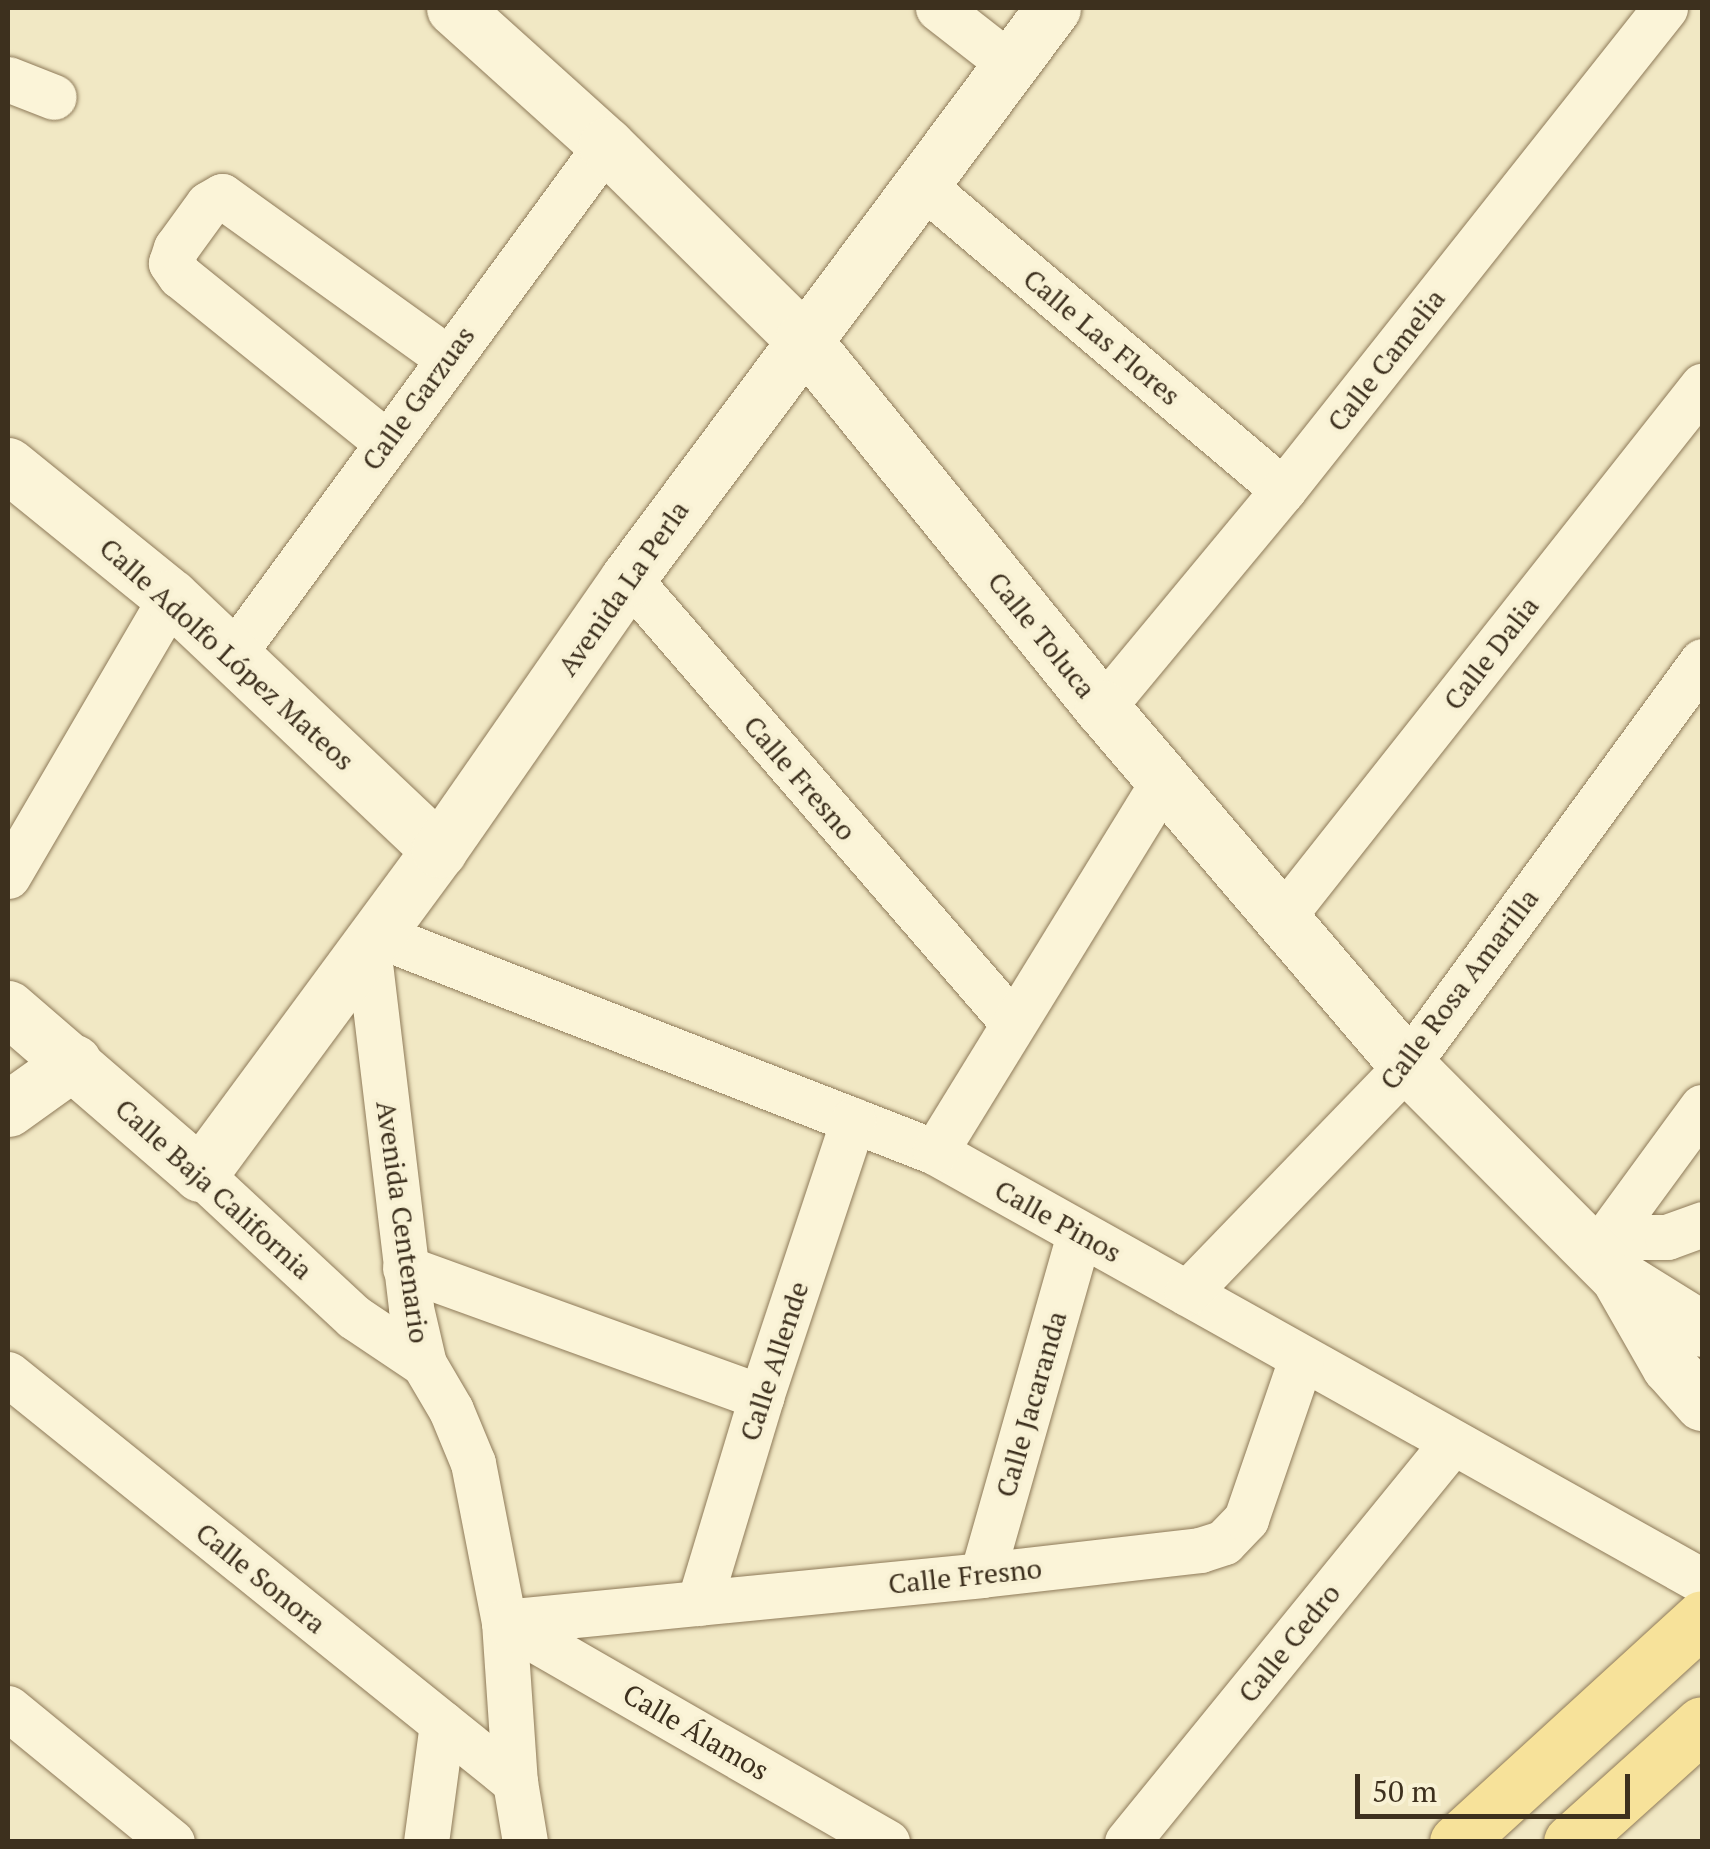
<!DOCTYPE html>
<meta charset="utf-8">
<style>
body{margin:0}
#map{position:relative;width:1710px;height:1849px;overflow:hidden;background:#f1e8c4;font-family:"PT Serif",serif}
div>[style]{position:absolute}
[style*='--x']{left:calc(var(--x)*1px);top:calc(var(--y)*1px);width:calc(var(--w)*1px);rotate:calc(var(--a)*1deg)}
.roads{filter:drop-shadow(0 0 2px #8e7a59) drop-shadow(0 0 2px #8e7a59)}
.street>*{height:45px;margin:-22.5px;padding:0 22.5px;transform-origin:22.5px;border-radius:22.5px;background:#fbf4d8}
.secondary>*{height:55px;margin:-27.5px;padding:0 27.5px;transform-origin:27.5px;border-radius:27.5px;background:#fbf4d8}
.primary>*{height:55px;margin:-27.5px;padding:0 27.5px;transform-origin:27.5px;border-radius:27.5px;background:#f7e29a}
span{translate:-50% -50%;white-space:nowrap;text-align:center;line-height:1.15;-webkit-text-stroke:8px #f8f1d4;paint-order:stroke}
.street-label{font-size:28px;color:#3d301e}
.frame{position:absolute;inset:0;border:10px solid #3d301e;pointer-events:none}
.scale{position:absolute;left:1355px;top:1774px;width:275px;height:45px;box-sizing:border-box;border:5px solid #3d301e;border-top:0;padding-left:12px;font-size:30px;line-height:35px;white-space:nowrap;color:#3d301e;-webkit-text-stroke:8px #f8f1d4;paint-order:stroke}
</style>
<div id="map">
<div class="roads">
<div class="street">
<div style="--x:938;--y:8;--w:93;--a:38"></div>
<div style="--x:8;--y:79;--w:49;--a:21.4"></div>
<div style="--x:921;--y:184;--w:474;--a:40.2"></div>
<div style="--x:386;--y:442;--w:265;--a:-141.1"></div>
<div style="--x:180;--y:276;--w:16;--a:-125"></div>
<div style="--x:171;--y:263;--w:16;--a:-72"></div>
<div style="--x:176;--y:248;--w:54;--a:-54"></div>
<div style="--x:208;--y:204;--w:16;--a:-30"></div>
<div style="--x:222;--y:196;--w:276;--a:35.7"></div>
<div style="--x:628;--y:578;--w:587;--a:49.14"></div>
<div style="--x:234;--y:653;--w:630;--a:-53.79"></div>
<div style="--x:1102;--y:708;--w:283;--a:-50.3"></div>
<div style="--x:1283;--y:490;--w:615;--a:-51.6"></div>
<div style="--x:8;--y:876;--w:323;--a:-59.7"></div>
<div style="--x:1280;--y:920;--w:681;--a:-51.68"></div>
<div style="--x:378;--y:935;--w:598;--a:21.29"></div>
<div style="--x:935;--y:1152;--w:879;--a:29.22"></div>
<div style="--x:368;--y:947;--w:364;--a:83.2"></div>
<div style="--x:411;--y:1308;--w:57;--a:76.9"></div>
<div style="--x:424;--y:1364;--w:53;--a:59.6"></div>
<div style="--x:451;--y:1410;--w:57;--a:67.5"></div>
<div style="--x:473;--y:1463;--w:162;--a:79"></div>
<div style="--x:504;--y:1622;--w:160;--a:86.1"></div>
<div style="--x:515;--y:1782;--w:61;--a:80.5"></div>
<div style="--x:935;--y:1152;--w:435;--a:-58.4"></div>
<div style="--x:200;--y:1174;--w:210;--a:42.9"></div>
<div style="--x:354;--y:1317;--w:84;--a:33.9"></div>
<div style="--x:1607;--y:1237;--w:60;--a:0"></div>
<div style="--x:1667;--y:1237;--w:37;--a:-20"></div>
<div style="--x:1595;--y:1253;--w:181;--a:-53.8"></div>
<div style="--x:405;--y:1268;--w:379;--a:19.9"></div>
<div style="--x:1187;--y:1293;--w:317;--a:-46"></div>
<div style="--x:1407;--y:1065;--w:500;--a:-53.86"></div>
<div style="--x:8;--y:1374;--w:651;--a:38.82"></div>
<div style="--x:982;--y:1575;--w:355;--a:-74.1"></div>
<div style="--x:699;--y:1603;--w:215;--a:-73.2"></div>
<div style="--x:761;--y:1397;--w:292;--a:-71.6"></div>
<div style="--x:504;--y:1622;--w:480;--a:-5.6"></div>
<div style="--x:982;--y:1575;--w:219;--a:-6.5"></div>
<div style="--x:1200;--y:1550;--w:25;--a:-18"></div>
<div style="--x:1224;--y:1542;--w:32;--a:-46"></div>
<div style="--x:1246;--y:1519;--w:169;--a:-71"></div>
<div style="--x:504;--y:1622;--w:442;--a:29.9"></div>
<div style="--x:8;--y:1708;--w:212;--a:39.3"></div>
<div style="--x:426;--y:1842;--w:120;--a:-82.3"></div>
<div style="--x:1127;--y:1842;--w:513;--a:-50.85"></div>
</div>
<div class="secondary">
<div style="--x:454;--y:8;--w:205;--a:42"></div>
<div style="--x:606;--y:145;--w:276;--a:44.6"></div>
<div style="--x:803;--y:339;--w:475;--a:51"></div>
<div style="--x:1102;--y:708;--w:470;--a:49.5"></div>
<div style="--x:1407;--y:1065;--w:298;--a:45.1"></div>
<div style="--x:1617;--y:1276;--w:100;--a:31.9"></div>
<div style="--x:8;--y:465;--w:210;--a:39"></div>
<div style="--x:171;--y:597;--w:369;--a:43.4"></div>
<div style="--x:8;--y:1008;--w:254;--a:40.8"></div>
<div style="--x:200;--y:1174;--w:403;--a:-53.6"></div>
<div style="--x:439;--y:850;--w:331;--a:-55.2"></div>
<div style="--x:628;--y:578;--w:711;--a:-53.29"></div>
<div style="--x:8;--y:1109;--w:81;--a:-35.5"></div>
<div style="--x:1621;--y:1282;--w:97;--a:60.3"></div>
<div style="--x:1669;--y:1366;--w:50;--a:48.3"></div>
</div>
<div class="primary">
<div style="--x:1457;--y:1842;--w:332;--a:-42.4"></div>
<div style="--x:1571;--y:1842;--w:176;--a:-42"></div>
</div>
</div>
<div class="street-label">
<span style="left:1102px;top:337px;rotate:40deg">Calle Las Flores</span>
<span style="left:1386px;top:360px;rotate:-52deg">Calle Camelia</span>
<span style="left:418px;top:398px;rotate:-54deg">Calle Garzuas</span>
<span style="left:623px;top:588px;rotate:-55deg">Avenida La Perla</span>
<span style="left:1042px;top:635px;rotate:51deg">Calle Toluca</span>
<span style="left:1491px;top:653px;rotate:-52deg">Calle Dalia</span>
<span style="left:227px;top:654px;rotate:42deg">Calle Adolfo López Mateos</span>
<span style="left:800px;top:778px;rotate:49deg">Calle Fresno</span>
<span style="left:1459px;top:989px;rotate:-53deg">Calle Rosa Amarilla</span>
<span style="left:214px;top:1189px;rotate:42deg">Calle Baja California</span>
<span style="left:1058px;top:1221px;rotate:29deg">Calle Pinos</span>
<span style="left:403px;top:1222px;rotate:82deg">Avenida Centenario</span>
<span style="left:774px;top:1361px;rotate:-72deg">Calle Allende</span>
<span style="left:1031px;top:1404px;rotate:-74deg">Calle Jacaranda</span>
<span style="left:965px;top:1576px;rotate:-6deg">Calle Fresno</span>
<span style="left:261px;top:1578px;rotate:39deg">Calle Sonora</span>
<span style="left:1289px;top:1643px;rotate:-51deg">Calle Cedro</span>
<span style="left:696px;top:1732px;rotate:30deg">Calle Álamos</span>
</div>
<div class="frame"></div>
<div class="scale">50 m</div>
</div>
